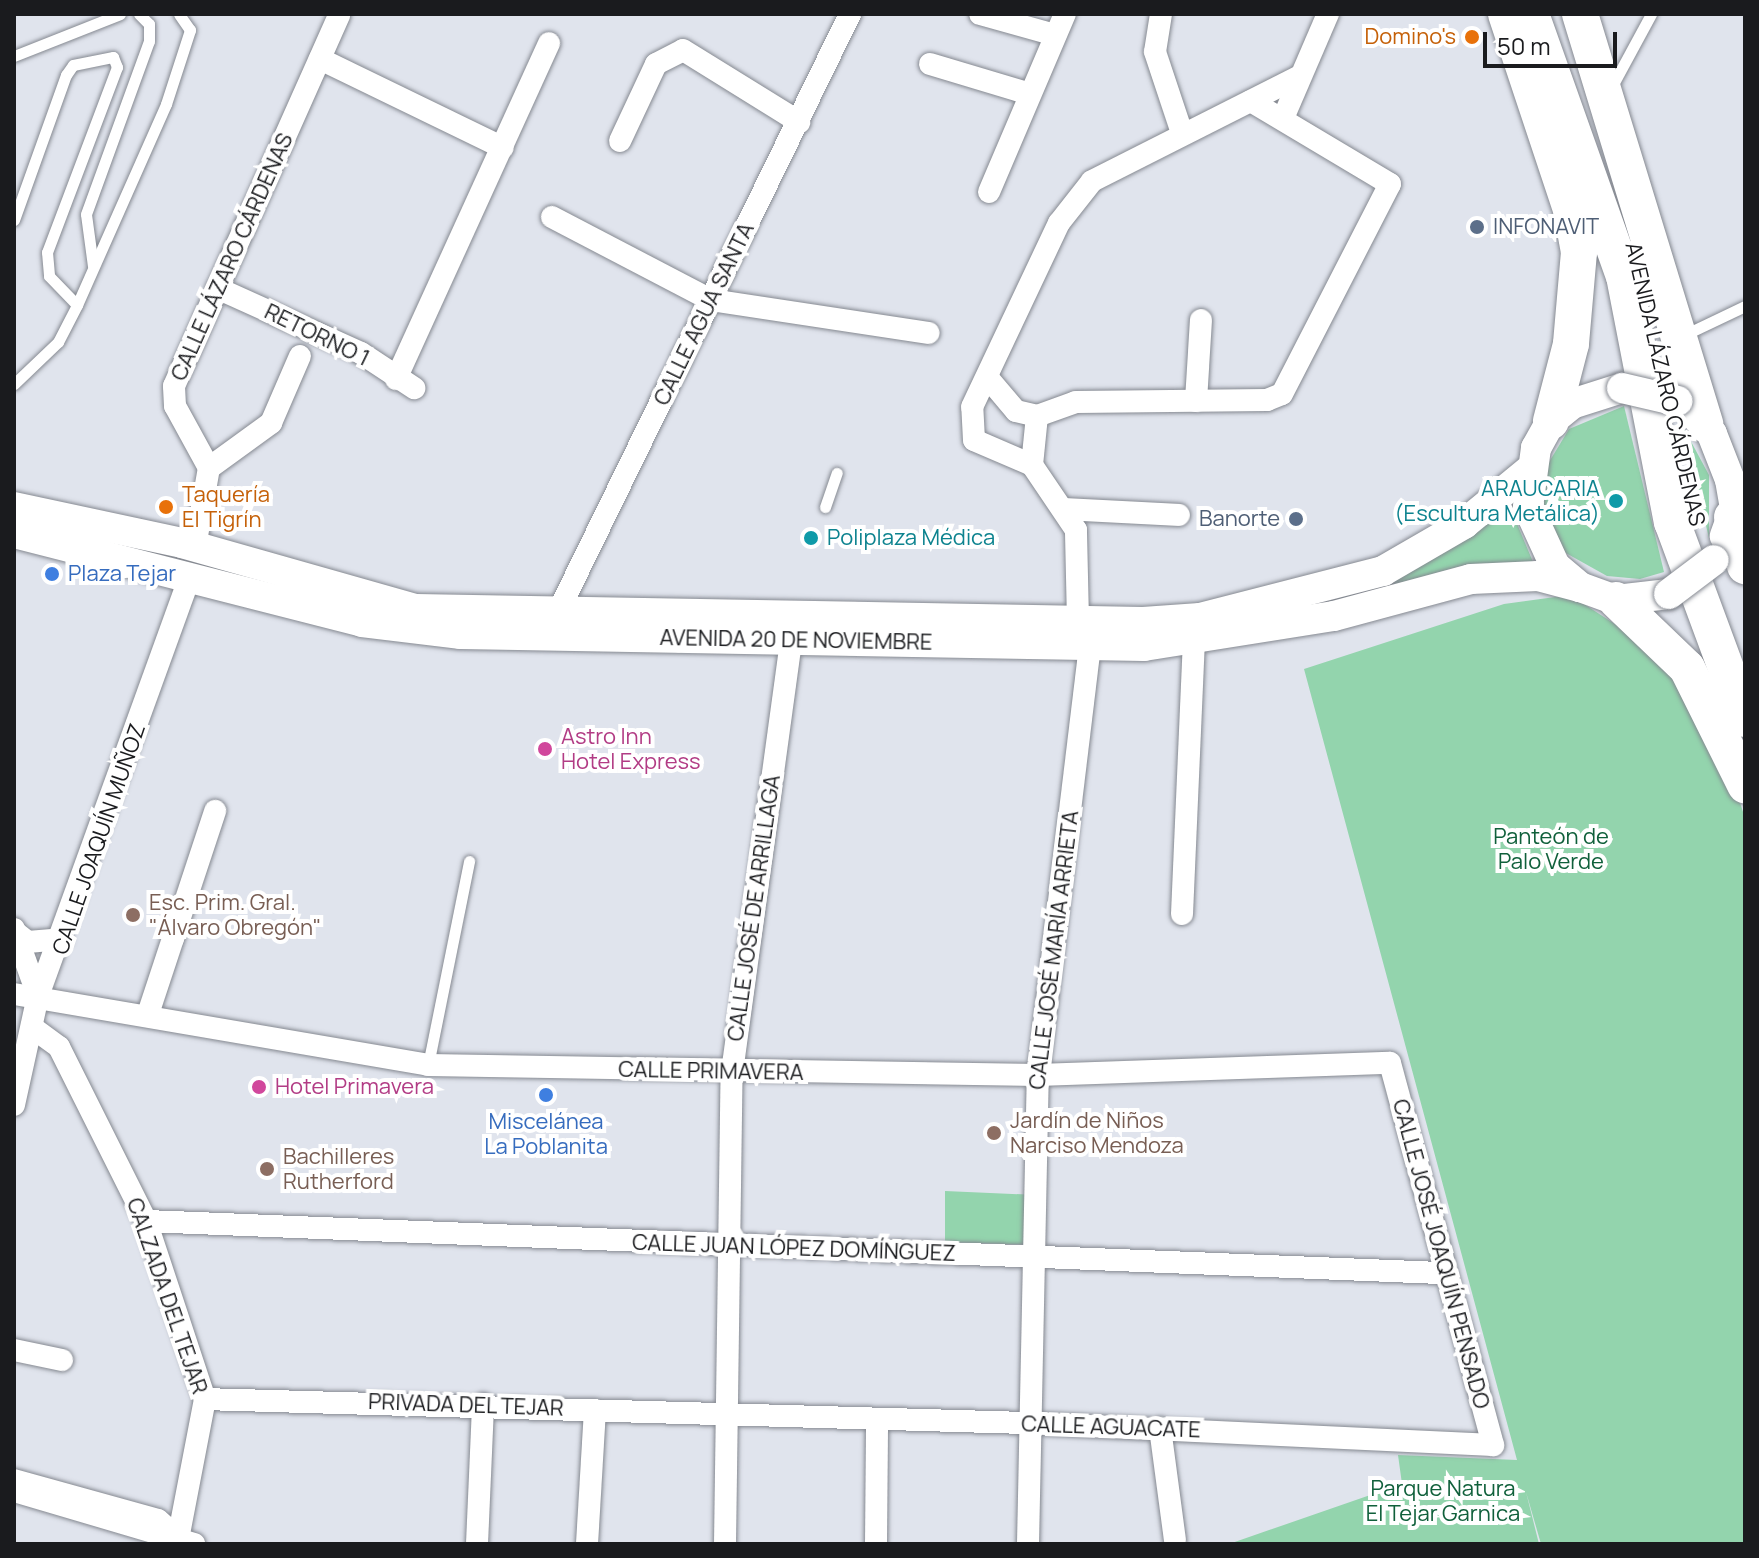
<!DOCTYPE html>
<meta charset="utf-8">
<style>
body{margin:0}
#map{position:relative;width:1759px;height:1558px;overflow:hidden;background:#e0e4ed;font-family:Manrope,sans-serif}
div>[style]{position:absolute}
[style*='--x']{left:calc(var(--x)*1px);top:calc(var(--y)*1px);width:calc(var(--w)*1px);rotate:calc(var(--a)*1deg)}
.green>*{inset:0;background:#93d4ad}
.roads{filter:drop-shadow(0 0 2px #858991) drop-shadow(0 0 2px #858991)}
.service>*{height:11px;margin:-5.5px;padding:0 5.5px;transform-origin:5.5px;border-radius:5.5px;background:#fff}
.minor>*{height:22px;margin:-11px;padding:0 11px;transform-origin:11px;border-radius:11px;background:#fff}
.secondary>*{height:30px;margin:-15px;padding:0 15px;transform-origin:15px;border-radius:15px;background:#fff}
.trunk>*{height:36px;margin:-18px;padding:0 18px;transform-origin:18px;border-radius:18px;background:#fff}
.bridges{filter:drop-shadow(0 0 2px #858991) drop-shadow(0 0 2px #858991)}
.secondary-bridge>*{height:30px;margin:-15px;padding:0 15px;transform-origin:15px;border-radius:15px;background:#fff}
.dots>*{width:22px;height:22px;translate:-50% -50%;box-sizing:border-box;border:4px solid #fff;border-radius:50%}
span{translate:-50% -50%;white-space:nowrap;text-align:center;line-height:1.15;-webkit-text-stroke:8px #fff;paint-order:stroke}
.food-label{font-size:22px;color:#c56008}
.right{translate:-100% -50%;text-align:right}
.left{translate:0 -50%;text-align:left}
.service-label{font-size:22px;color:#4e5e75}
.street-label{font-size:22px;color:#1a1b1e}
.culture-label{font-size:22px;color:#0d838f}
.shop-label{font-size:22px;color:#366cbe}
.hotel-label{font-size:22px;color:#b23c85}
.park-label{font-size:22px;color:#10603b}
.education-label{font-size:22px;color:#785e54}
.frame{position:absolute;inset:0;border:16px solid #1a1b1e;pointer-events:none}
.scale{position:absolute;left:1483px;top:32px;width:134px;height:36px;box-sizing:border-box;border:4px solid #1a1b1e;border-top:0;padding-left:10px;font-size:24px;line-height:28px;white-space:nowrap;color:#1a1b1e;-webkit-text-stroke:6px #fff;paint-order:stroke}
</style>
<div id="map">
<div class="green">
<div style="clip-path:polygon(1624px 406px,1664px 572px,1640px 579px,1607px 576px,1564px 552px,1542px 503px,1543px 472px,1569px 429px)"></div>
<div style="clip-path:polygon(1681px 423px,1709px 475px,1709px 538px)"></div>
<div style="clip-path:polygon(1506px 497px,1533px 562px,1466px 565px,1285px 614px,1204px 630px,1156px 633px,442px 627px,221px 578px,222px 569px,442px 621px,1156px 630px,1284px 612px,1401px 576px)"></div>
<div style="clip-path:polygon(1570px 595px,1655px 650px,1724px 754px,1745px 818px,1745px 1544px,1541px 1544px,1526px 1492px,1539px 1544px,1229px 1544px,1402px 1484px,1398px 1455px,1517px 1460px,1304px 669px,1504px 604px)"></div>
<div style="clip-path:polygon(945px 1191px,1037px 1195px,1035px 1245px,945px 1242px)"></div>
</div>
<div class="roads">
<div class="service">
<div style="--x:14;--y:56;--w:114;--a:-21.6"></div>
<div style="--x:1611;--y:88;--w:84;--a:-61.6"></div>
<div style="--x:14;--y:220;--w:154;--a:-70.3"></div>
<div style="--x:66;--y:75;--w:12;--a:-55"></div>
<div style="--x:73;--y:65;--w:41;--a:-11.3"></div>
<div style="--x:113;--y:57;--w:11;--a:68"></div>
<div style="--x:117;--y:67;--w:198;--a:110.7"></div>
<div style="--x:47;--y:252;--w:24;--a:85"></div>
<div style="--x:49;--y:276;--w:40;--a:46"></div>
<div style="--x:93;--y:266;--w:52;--a:-97.7"></div>
<div style="--x:86;--y:214;--w:184;--a:-70"></div>
<div style="--x:149;--y:41;--w:17;--a:-90"></div>
<div style="--x:149;--y:24;--w:14;--a:-135"></div>
<div style="--x:1682;--y:336;--w:70;--a:-25.5"></div>
<div style="--x:14;--y:384;--w:61;--a:-43.7"></div>
<div style="--x:58;--y:342;--w:42;--a:-62.8"></div>
<div style="--x:77;--y:305;--w:220;--a:-66.1"></div>
<div style="--x:166;--y:104;--w:78;--a:-72"></div>
<div style="--x:190;--y:30;--w:19;--a:-125"></div>
<div style="--x:825;--y:507;--w:36;--a:-71"></div>
<div style="--x:428;--y:1065;--w:208;--a:-78.6"></div>
</div>
<div class="minor">
<div style="--x:980;--y:14;--w:78;--a:15.6"></div>
<div style="--x:1161;--y:14;--w:38;--a:99"></div>
<div style="--x:1155;--y:52;--w:85;--a:71.6"></div>
<div style="--x:320;--y:59;--w:203;--a:25.9"></div>
<div style="--x:930;--y:64;--w:104;--a:16.7"></div>
<div style="--x:1284;--y:116;--w:111;--a:-66.7"></div>
<div style="--x:620;--y:141;--w:85;--a:-64.9"></div>
<div style="--x:656;--y:64;--w:30;--a:-27"></div>
<div style="--x:683;--y:50;--w:137;--a:31.8"></div>
<div style="--x:989;--y:192;--w:194;--a:-66.9"></div>
<div style="--x:552;--y:217;--w:179;--a:27.6"></div>
<div style="--x:711;--y:300;--w:220;--a:8.6"></div>
<div style="--x:217;--y:288;--w:158;--a:24.3"></div>
<div style="--x:361;--y:353;--w:64;--a:33.4"></div>
<div style="--x:988;--y:378;--w:43;--a:49.7"></div>
<div style="--x:1016;--y:411;--w:22;--a:13"></div>
<div style="--x:1037;--y:416;--w:41;--a:-19.7"></div>
<div style="--x:1076;--y:402;--w:191;--a:-0.6"></div>
<div style="--x:1267;--y:400;--w:16;--a:-22"></div>
<div style="--x:1282;--y:394;--w:236;--a:-62.8"></div>
<div style="--x:1390;--y:184;--w:162;--a:-149.2"></div>
<div style="--x:396;--y:379;--w:369;--a:-65.5"></div>
<div style="--x:1196;--y:401;--w:81;--a:-86.5"></div>
<div style="--x:1032;--y:465;--w:49;--a:-84.2"></div>
<div style="--x:209;--y:468;--w:77;--a:-36"></div>
<div style="--x:271;--y:423;--w:73;--a:-66.6"></div>
<div style="--x:1065;--y:509;--w:114;--a:3"></div>
<div style="--x:195;--y:547;--w:80;--a:-80"></div>
<div style="--x:209;--y:468;--w:71;--a:-118.7"></div>
<div style="--x:175;--y:406;--w:20;--a:-93"></div>
<div style="--x:174;--y:386;--w:407;--a:-66"></div>
<div style="--x:557;--y:614;--w:668;--a:-63.97"></div>
<div style="--x:1078;--y:621;--w:91;--a:-91.3"></div>
<div style="--x:1076;--y:530;--w:78;--a:-124.1"></div>
<div style="--x:1032;--y:465;--w:63;--a:-156.7"></div>
<div style="--x:974;--y:440;--w:33;--a:-93"></div>
<div style="--x:972;--y:407;--w:204;--a:-64.7"></div>
<div style="--x:1059;--y:223;--w:53;--a:-51.8"></div>
<div style="--x:1092;--y:181;--w:233;--a:-26.8"></div>
<div style="--x:1182;--y:914;--w:271;--a:-87.5"></div>
<div style="--x:14;--y:929;--w:71;--a:70.3"></div>
<div style="--x:15;--y:932;--w:16;--a:38"></div>
<div style="--x:28;--y:942;--w:33;--a:-5"></div>
<div style="--x:14;--y:994;--w:420;--a:9.7"></div>
<div style="--x:428;--y:1065;--w:610;--a:0.94"></div>
<div style="--x:1038;--y:1075;--w:352;--a:-2"></div>
<div style="--x:1390;--y:1063;--w:396;--a:74.9"></div>
<div style="--x:1493;--y:1445;--w:468;--a:-177.3"></div>
<div style="--x:1026;--y:1423;--w:821;--a:-178.33"></div>
<div style="--x:148;--y:1014;--w:214;--a:-71.7"></div>
<div style="--x:33;--y:1028;--w:32;--a:36"></div>
<div style="--x:59;--y:1047;--w:195;--a:63.4"></div>
<div style="--x:146;--y:1221;--w:188;--a:71.7"></div>
<div style="--x:205;--y:1399;--w:148;--a:100.9"></div>
<div style="--x:14;--y:1105;--w:112;--a:-77.6"></div>
<div style="--x:38;--y:996;--w:448;--a:-70.1"></div>
<div style="--x:146;--y:1221;--w:1297;--a:2.3"></div>
<div style="--x:14;--y:1350;--w:49;--a:11.8"></div>
<div style="--x:1160;--y:1428;--w:113;--a:82.4"></div>
<div style="--x:14;--y:1480;--w:149;--a:15.5"></div>
<div style="--x:158;--y:1520;--w:28;--a:42"></div>
<div style="--x:14;--y:1491;--w:188;--a:16.4"></div>
<div style="--x:477;--y:1544;--w:140;--a:-87.5"></div>
<div style="--x:587;--y:1544;--w:134;--a:-86.6"></div>
<div style="--x:725;--y:1544;--w:472;--a:-89.2"></div>
<div style="--x:732;--y:1072;--w:436;--a:-82.2"></div>
<div style="--x:876;--y:1544;--w:122;--a:-89.5"></div>
<div style="--x:1028;--y:1544;--w:469;--a:-88.8"></div>
<div style="--x:1038;--y:1075;--w:434;--a:-83.1"></div>
</div>
<div class="secondary">
<div style="--x:1622;--y:388;--w:52;--a:162.3"></div>
<div style="--x:1572;--y:404;--w:27;--a:141"></div>
<div style="--x:1551;--y:421;--w:31;--a:119"></div>
<div style="--x:1536;--y:448;--w:60;--a:97.7"></div>
<div style="--x:1528;--y:507;--w:65;--a:65.4"></div>
<div style="--x:1555;--y:566;--w:33;--a:40"></div>
<div style="--x:1580;--y:587;--w:38;--a:20"></div>
<div style="--x:1616;--y:600;--w:53;--a:-6.5"></div>
<div style="--x:1688;--y:408;--w:35;--a:47"></div>
<div style="--x:1712;--y:434;--w:49;--a:68.6"></div>
<div style="--x:1730;--y:480;--w:28;--a:80"></div>
<div style="--x:1735;--y:508;--w:30;--a:110"></div>
<div style="--x:14;--y:507;--w:172;--a:12.1"></div>
<div style="--x:182;--y:543;--w:243;--a:15.8"></div>
<div style="--x:416;--y:609;--w:727;--a:1.02"></div>
<div style="--x:1143;--y:622;--w:57;--a:-4"></div>
<div style="--x:1200;--y:618;--w:189;--a:-14.4"></div>
<div style="--x:1383;--y:571;--w:94;--a:-30.1"></div>
<div style="--x:1464;--y:524;--w:87;--a:-39.4"></div>
<div style="--x:14;--y:533;--w:359;--a:14.3"></div>
<div style="--x:362;--y:622;--w:100;--a:6.9"></div>
<div style="--x:461;--y:634;--w:683;--a:1.01"></div>
<div style="--x:1144;--y:646;--w:192;--a:-9"></div>
<div style="--x:1334;--y:616;--w:142;--a:-15.1"></div>
<div style="--x:1471;--y:579;--w:67;--a:-2.6"></div>
<div style="--x:1538;--y:576;--w:43;--a:14.7"></div>
</div>
<div class="trunk">
<div style="--x:1506;--y:14;--w:206;--a:71.6"></div>
<div style="--x:1571;--y:209;--w:44;--a:79.5"></div>
<div style="--x:1579;--y:252;--w:92;--a:95"></div>
<div style="--x:1571;--y:344;--w:80;--a:104.6"></div>
<div style="--x:1531;--y:14;--w:278;--a:70.5"></div>
<div style="--x:1624;--y:276;--w:251;--a:79"></div>
<div style="--x:1672;--y:522;--w:210;--a:69.7"></div>
<div style="--x:1580;--y:14;--w:429;--a:73"></div>
<div style="--x:1732;--y:517;--w:51;--a:75.1"></div>
<div style="--x:1616;--y:600;--w:98;--a:43.8"></div>
<div style="--x:1687;--y:668;--w:131;--a:63.6"></div>
</div>
</div>
<div class="bridges">
<div class="secondary-bridge">
<div style="--x:1622;--y:388;--w:57;--a:13.1"></div>
<div style="--x:1669;--y:594;--w:56;--a:-37.1"></div>
</div>
</div>
<div class="dots">
<div style="left:1472px;top:37px;background:#e8710a"></div>
<div style="left:1477px;top:227px;background:#5c6f8a"></div>
<div style="left:1616px;top:501px;background:#0f9aa8"></div>
<div style="left:166px;top:507px;background:#e8710a"></div>
<div style="left:1296px;top:519px;background:#5c6f8a"></div>
<div style="left:811px;top:538px;background:#0f9aa8"></div>
<div style="left:52px;top:574px;background:#3f7fe0"></div>
<div style="left:545px;top:749px;background:#d1479c"></div>
<div style="left:133px;top:915px;background:#8d6e63"></div>
<div style="left:259px;top:1087px;background:#d1479c"></div>
<div style="left:546px;top:1095px;background:#3f7fe0"></div>
<div style="left:994px;top:1133px;background:#8d6e63"></div>
<div style="left:267px;top:1169px;background:#8d6e63"></div>
</div>
<div class="food-label">
<span class="right" style="left:1456px;top:37px">Domino's</span>
<span class="left" style="left:182px;top:507px">Taquería<br>El Tigrín</span>
</div>
<div class="service-label">
<span class="left" style="left:1493px;top:227px">INFONAVIT</span>
<span class="right" style="left:1280px;top:519px">Banorte</span>
</div>
<div class="street-label">
<span style="left:232px;top:257px;rotate:-66deg">CALLE LÁZARO CÁRDENAS</span>
<span style="left:704px;top:314px;rotate:-64deg">CALLE AGUA SANTA</span>
<span style="left:317px;top:335px;rotate:26deg">RETORNO 1</span>
<span style="left:1665px;top:384px;rotate:77deg">AVENIDA LÁZARO CÁRDENAS</span>
<span style="left:796px;top:640px;rotate:1deg">AVENIDA 20 DE NOVIEMBRE</span>
<span style="left:99px;top:839px;rotate:-71deg">CALLE JOAQUÍN MUÑOZ</span>
<span style="left:754px;top:908px;rotate:-82deg">CALLE JOSÉ DE ARRILLAGA</span>
<span style="left:1054px;top:950px;rotate:-83deg">CALLE JOSÉ MARÍA ARRIETA</span>
<span style="left:711px;top:1071px;rotate:1deg">CALLE PRIMAVERA</span>
<span style="left:794px;top:1248px;rotate:2deg">CALLE JUAN LÓPEZ DOMÍNGUEZ</span>
<span style="left:1441px;top:1254px;rotate:75deg">CALLE JOSÉ JOAQUÍN PENSADO</span>
<span style="left:167px;top:1296px;rotate:71deg">CALZADA DEL TEJAR</span>
<span style="left:466px;top:1405px;rotate:2deg">PRIVADA DEL TEJAR</span>
<span style="left:1111px;top:1427px;rotate:2deg">CALLE AGUACATE</span>
</div>
<div class="culture-label">
<span class="right" style="left:1600px;top:501px">ARAUCARIA<br>(Escultura Metálica)</span>
<span class="left" style="left:827px;top:538px">Poliplaza Médica</span>
</div>
<div class="shop-label">
<span class="left" style="left:68px;top:574px">Plaza Tejar</span>
<span style="left:546px;top:1134px">Miscelánea<br>La Poblanita</span>
</div>
<div class="hotel-label">
<span class="left" style="left:561px;top:749px">Astro Inn<br>Hotel Express</span>
<span class="left" style="left:275px;top:1087px">Hotel Primavera</span>
</div>
<div class="park-label">
<span style="left:1551px;top:849px">Panteón de<br>Palo Verde</span>
<span style="left:1443px;top:1501px">Parque Natura<br>El Tejar Garnica</span>
</div>
<div class="education-label">
<span class="left" style="left:149px;top:915px">Esc. Prim. Gral.<br>"Álvaro Obregón"</span>
<span class="left" style="left:1010px;top:1133px">Jardín de Niños<br>Narciso Mendoza</span>
<span class="left" style="left:283px;top:1169px">Bachilleres<br>Rutherford</span>
</div>
<div class="frame"></div>
<div class="scale">50 m</div>
</div>
